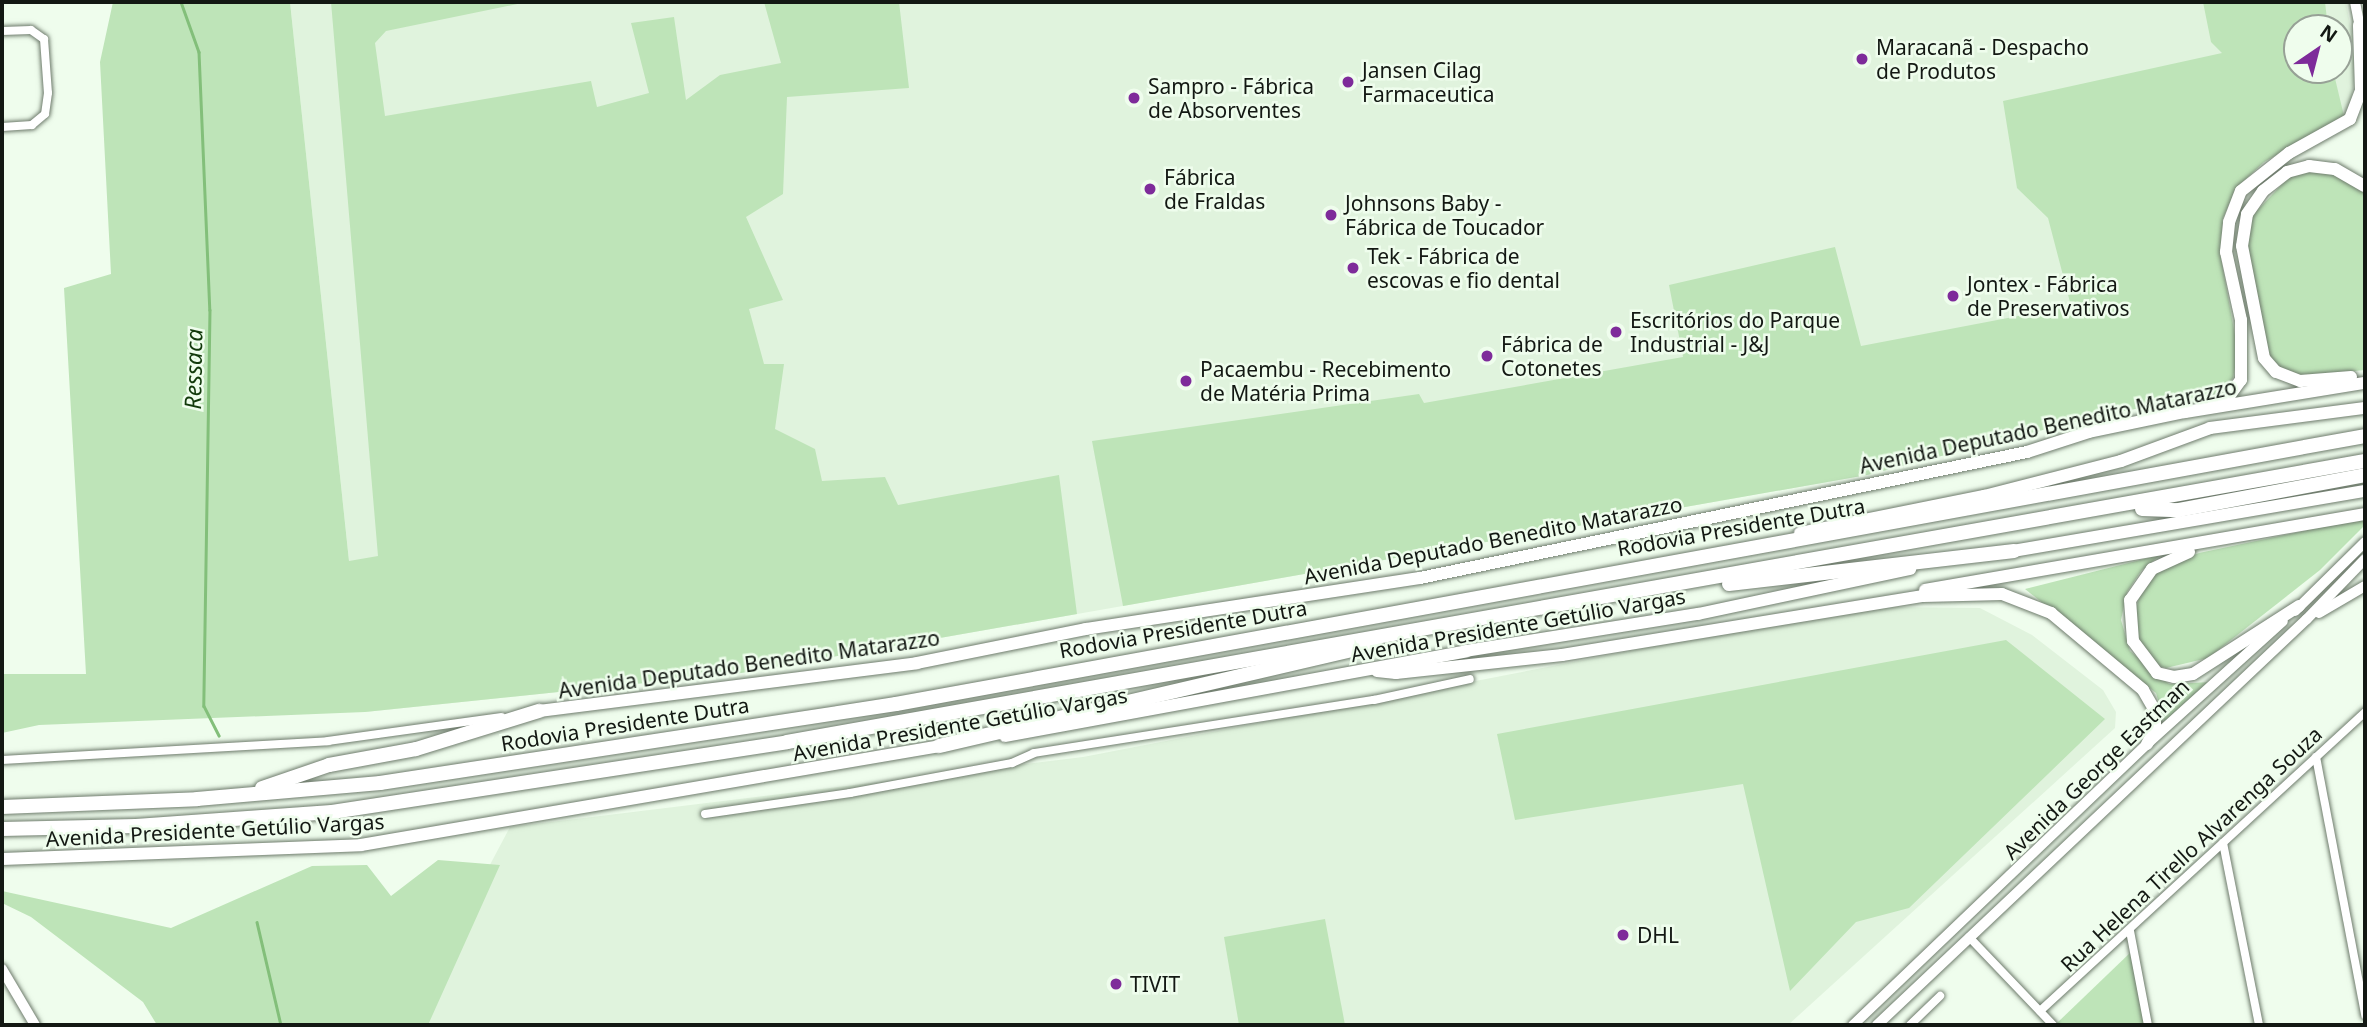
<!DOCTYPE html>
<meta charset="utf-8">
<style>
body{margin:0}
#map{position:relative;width:2367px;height:1027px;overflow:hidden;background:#effded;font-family:"Noto Sans",sans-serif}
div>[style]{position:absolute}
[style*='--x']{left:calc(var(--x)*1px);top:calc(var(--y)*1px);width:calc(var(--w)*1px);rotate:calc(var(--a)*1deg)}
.built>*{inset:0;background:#e0f3dd}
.green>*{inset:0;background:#bee4b8}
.stream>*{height:2.5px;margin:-1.25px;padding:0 1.25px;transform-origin:1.25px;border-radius:1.25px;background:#83bf7a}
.roads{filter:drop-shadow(0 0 2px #6e7b6c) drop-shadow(0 0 2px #6e7b6c)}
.street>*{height:8px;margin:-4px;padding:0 4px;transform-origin:4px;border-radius:4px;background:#fff}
.secondary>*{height:10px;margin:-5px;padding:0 5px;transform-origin:5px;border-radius:5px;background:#fff}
.primary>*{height:12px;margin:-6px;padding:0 6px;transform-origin:6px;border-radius:6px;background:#fff}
.highway>*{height:14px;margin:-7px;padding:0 7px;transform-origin:7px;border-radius:7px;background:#fff}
.dots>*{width:19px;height:19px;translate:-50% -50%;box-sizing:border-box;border:4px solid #effded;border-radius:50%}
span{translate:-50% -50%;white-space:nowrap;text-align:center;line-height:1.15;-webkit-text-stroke:5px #effded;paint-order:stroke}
.poi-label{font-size:21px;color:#131813}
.left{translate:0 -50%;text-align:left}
.street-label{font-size:21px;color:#131813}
.water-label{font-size:23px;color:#123a0b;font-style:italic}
.frame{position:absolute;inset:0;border:4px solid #131813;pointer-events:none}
.north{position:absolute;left:2283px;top:14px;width:70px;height:70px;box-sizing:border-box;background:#effded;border:2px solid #97a196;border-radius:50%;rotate:35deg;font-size:19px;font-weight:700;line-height:28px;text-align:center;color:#131813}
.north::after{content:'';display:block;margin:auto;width:24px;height:32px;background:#7e2b9a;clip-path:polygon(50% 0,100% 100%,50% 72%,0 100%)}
</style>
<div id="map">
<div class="built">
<div style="clip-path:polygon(evenodd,290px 2px,2346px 2px,2357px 63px,2350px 106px,2344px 116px,2264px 162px,2236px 188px,2223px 218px,2220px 254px,2234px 321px,2233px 378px,2220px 393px,2098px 416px,1867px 475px,741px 673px,365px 712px,290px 2px,2297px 28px,2339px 28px,2339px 70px,2297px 70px,2297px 28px)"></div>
<div style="clip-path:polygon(1881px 607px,1980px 608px,2032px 635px,2103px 690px,2116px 712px,2115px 728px,1788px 1025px,405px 1025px,510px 827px,1083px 757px,1718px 634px)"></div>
</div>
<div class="green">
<div style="clip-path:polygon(113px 2px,290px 2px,349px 561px,378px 556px,331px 2px,527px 2px,386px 31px,375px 43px,385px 116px,591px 81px,597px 107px,649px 93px,631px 23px,674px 17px,686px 100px,720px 75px,781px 63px,764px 2px,899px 2px,909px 88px,787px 97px,783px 194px,746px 217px,783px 300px,749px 309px,764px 364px,784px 364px,775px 429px,815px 449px,822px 481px,885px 477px,898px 505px,1059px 475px,1077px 614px,741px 673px,365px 712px,39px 725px,2px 733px,2px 674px,86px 674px,64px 288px,111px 274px,100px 62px)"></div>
<div style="clip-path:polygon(2203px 2px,2325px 2px,2328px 28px,2297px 28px,2297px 70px,2333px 70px,2344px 116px,2264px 162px,2236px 188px,2223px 218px,2220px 253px,2238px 352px,2233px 378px,2220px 393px,2098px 416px,1867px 475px,1123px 606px,1092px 441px,1419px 394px,1424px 403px,1683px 357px,1669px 285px,1835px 247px,1861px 346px,2071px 306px,2048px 218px,2017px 188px,2003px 101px,2222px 53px,2211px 42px)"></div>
<div style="clip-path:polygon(2309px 171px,2333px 174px,2365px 193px,2365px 370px,2301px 376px,2279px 368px,2268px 356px,2247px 246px,2252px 216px,2290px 176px)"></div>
<div style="clip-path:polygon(2365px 518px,2365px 525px,2320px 570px,2208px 658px,2166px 668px,2159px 666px,2138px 639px,2135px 613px,2140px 595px,2156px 573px,2178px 561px,2199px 553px)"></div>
<div style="clip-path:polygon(2160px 555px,2141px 571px,2127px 592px,2121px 620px,2130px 651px,2169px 684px,2212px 682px,2165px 723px,2156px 693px,2025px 589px)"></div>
<div style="clip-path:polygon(2006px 640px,2105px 719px,1909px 908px,1856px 922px,1790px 991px,1743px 784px,1515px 820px,1497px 734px)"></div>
<div style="clip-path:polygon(438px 860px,500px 865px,428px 1025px,157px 1025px,143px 1002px,31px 917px,2px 903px,2px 891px,171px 928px,312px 866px,367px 865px,391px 896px)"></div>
<div style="clip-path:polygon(1325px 919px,1345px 1025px,1239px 1025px,1224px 937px)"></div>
<div style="clip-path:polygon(2132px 951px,2145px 1025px,2059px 1025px,2057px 1023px)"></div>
</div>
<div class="stream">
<div style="--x:181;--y:2;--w:53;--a:70.2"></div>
<div style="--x:199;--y:52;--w:258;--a:87.6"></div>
<div style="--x:210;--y:310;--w:396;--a:90.9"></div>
<div style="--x:204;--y:706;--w:33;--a:63"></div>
<div style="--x:257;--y:922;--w:106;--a:76.9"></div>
</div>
<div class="roads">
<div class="street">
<div style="--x:2;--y:31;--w:29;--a:-2"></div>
<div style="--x:31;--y:30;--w:16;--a:35"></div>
<div style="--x:44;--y:39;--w:54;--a:85.8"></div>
<div style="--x:48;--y:93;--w:21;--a:98"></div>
<div style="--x:45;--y:114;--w:17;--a:140"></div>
<div style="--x:32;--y:125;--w:30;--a:176"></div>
<div style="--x:2316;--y:757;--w:263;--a:79.2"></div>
<div style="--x:2;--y:760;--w:327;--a:-3.3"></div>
<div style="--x:328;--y:741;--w:175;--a:-7.9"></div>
<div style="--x:705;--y:814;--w:147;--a:-8.2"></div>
<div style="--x:850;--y:793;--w:165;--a:-10.5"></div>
<div style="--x:1012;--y:763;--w:24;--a:-24"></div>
<div style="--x:1034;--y:753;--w:344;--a:-8.9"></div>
<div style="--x:1374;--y:700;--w:98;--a:-12.3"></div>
<div style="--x:2223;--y:843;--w:186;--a:78.8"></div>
<div style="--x:2130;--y:931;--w:96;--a:79.2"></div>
<div style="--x:1969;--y:937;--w:122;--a:46.3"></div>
<div style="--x:2040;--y:1011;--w:442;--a:-42.6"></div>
<div style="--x:1910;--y:1025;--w:42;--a:-44"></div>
</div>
<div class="secondary">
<div style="--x:2355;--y:2;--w:32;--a:79"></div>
<div style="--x:2295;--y:611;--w:98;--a:-44.6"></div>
<div style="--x:2319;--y:613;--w:53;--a:-30.4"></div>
<div style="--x:2;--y:969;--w:65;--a:59.5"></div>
<div style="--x:1853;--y:1025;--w:407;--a:-43.7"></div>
<div style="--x:2147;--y:744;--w:183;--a:-42.1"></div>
<div style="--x:1877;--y:1025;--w:591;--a:-43.36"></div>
<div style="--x:2307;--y:619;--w:83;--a:-46"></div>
</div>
<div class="primary">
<div style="--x:2351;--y:377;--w:51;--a:175.5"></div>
<div style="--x:2300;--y:381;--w:26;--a:-159"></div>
<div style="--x:2276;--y:372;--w:18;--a:-131"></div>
<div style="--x:2264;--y:358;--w:114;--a:-101.1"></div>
<div style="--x:2242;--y:246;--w:32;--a:-81"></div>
<div style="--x:2247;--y:214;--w:28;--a:-55"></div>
<div style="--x:2263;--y:191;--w:31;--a:-38"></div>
<div style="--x:2287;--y:172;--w:23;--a:-15"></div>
<div style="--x:2309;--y:166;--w:26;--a:7"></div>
<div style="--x:2335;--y:169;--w:34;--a:30"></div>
<div style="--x:2214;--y:403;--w:14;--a:-17"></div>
<div style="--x:2227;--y:399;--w:24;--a:-54"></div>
<div style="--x:2241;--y:380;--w:60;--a:-90"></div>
<div style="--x:2241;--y:320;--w:70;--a:-102.4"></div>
<div style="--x:2226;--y:252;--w:30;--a:-84"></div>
<div style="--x:2229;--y:222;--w:33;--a:-69"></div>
<div style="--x:2241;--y:191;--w:61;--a:-38.4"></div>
<div style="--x:2289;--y:153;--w:70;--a:-29.1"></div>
<div style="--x:2350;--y:119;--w:31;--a:-69"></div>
<div style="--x:2361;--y:90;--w:65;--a:-91.8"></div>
<div style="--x:1800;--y:533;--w:188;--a:-11.4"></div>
<div style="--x:1984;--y:496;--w:141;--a:-14.3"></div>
<div style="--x:2121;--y:461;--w:95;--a:-20.3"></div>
<div style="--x:2210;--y:428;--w:156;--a:-7.4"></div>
<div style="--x:2007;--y:552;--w:363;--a:-9.7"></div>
<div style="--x:2189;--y:552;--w:41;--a:155.3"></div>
<div style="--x:2152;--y:569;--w:38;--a:125"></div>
<div style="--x:2130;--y:600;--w:41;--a:85.8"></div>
<div style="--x:2133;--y:641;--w:40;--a:53"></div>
<div style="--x:2157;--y:673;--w:17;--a:13"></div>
<div style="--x:2174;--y:677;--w:19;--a:-9"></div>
<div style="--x:2193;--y:674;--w:126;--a:-32.7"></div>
<div style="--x:1925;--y:590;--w:447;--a:-9.8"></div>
<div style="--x:1377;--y:671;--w:19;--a:6"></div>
<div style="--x:1396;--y:673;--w:167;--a:-6.2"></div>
<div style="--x:1562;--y:655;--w:366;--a:-9.3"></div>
<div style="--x:1923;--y:596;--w:79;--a:-1.5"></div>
<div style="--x:2002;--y:594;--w:53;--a:21.2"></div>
<div style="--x:2051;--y:613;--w:120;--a:39.9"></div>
<div style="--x:2143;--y:690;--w:24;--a:60"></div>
<div style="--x:2155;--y:711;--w:18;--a:90"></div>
<div style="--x:2155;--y:729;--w:17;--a:118"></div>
<div style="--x:539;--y:711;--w:381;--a:-7.2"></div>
<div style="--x:917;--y:663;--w:172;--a:-11.4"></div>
<div style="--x:1086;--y:629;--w:338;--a:-8.7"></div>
<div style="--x:1420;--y:578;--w:620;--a:-11.73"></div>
<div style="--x:2027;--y:452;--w:65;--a:-17.9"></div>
<div style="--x:2089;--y:432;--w:98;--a:-11.8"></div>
<div style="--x:2185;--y:412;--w:182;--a:-9.2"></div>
<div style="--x:1005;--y:736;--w:469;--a:-10.4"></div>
<div style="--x:1466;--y:651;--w:235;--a:-9.1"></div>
<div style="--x:1698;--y:614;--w:217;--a:-12"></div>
<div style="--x:2;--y:859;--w:359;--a:-2.2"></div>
<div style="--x:361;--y:845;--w:593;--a:-9.7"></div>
</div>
<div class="highway">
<div style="--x:2142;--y:509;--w:36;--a:2"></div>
<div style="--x:2178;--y:510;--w:190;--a:-10.6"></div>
<div style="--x:1729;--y:584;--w:287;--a:-6.6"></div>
<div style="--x:939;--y:746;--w:447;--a:-13.1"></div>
<div style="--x:262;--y:788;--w:71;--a:-18.9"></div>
<div style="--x:329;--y:765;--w:88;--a:-10.4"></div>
<div style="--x:416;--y:749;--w:129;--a:-17.2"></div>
<div style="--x:2;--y:807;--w:195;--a:-2.3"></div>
<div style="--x:197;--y:799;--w:184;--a:-5"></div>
<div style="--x:380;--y:783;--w:522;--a:-8.7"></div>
<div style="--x:896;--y:704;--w:1493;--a:-10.34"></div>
<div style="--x:2;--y:829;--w:134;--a:-1.3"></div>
<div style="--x:136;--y:826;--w:196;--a:-4.1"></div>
<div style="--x:332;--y:812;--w:460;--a:-8.7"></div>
<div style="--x:787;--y:742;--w:1603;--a:-10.1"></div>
</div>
</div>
<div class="dots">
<div style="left:1862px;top:59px;background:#7e2b9a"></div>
<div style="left:1348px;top:82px;background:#7e2b9a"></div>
<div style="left:1134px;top:98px;background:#7e2b9a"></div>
<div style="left:1150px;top:189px;background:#7e2b9a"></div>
<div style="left:1331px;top:215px;background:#7e2b9a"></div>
<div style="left:1353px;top:268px;background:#7e2b9a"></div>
<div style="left:1953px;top:296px;background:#7e2b9a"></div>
<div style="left:1616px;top:332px;background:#7e2b9a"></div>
<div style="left:1487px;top:356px;background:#7e2b9a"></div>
<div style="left:1186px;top:381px;background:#7e2b9a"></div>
<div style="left:1623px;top:935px;background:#7e2b9a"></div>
<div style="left:1116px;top:984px;background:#7e2b9a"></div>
</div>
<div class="poi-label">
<span class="left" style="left:1876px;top:59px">Maracanã - Despacho<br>de Produtos</span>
<span class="left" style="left:1362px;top:82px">Jansen Cilag<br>Farmaceutica</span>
<span class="left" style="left:1148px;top:98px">Sampro - Fábrica<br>de Absorventes</span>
<span class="left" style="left:1164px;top:189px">Fábrica<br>de Fraldas</span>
<span class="left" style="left:1345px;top:215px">Johnsons Baby -<br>Fábrica de Toucador</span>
<span class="left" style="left:1367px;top:268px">Tek - Fábrica de<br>escovas e fio dental</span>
<span class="left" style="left:1967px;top:296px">Jontex - Fábrica<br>de Preservativos</span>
<span class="left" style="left:1630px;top:332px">Escritórios do Parque<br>Industrial - J&amp;J</span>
<span class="left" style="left:1501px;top:356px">Fábrica de<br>Cotonetes</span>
<span class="left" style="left:1200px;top:381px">Pacaembu - Recebimento<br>de Matéria Prima</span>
<span class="left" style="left:1637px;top:935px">DHL</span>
<span class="left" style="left:1130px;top:984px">TIVIT</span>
</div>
<div class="street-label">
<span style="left:2048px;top:426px;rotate:-12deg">Avenida Deputado Benedito Matarazzo</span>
<span style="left:1741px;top:527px;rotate:-10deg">Rodovia Presidente Dutra</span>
<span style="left:1493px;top:540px;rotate:-11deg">Avenida Deputado Benedito Matarazzo</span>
<span style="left:1518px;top:625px;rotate:-10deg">Avenida Presidente Getúlio Vargas</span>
<span style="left:1183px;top:629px;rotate:-10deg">Rodovia Presidente Dutra</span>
<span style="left:749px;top:664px;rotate:-8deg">Avenida Deputado Benedito Matarazzo</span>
<span style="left:625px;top:724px;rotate:-9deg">Rodovia Presidente Dutra</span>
<span style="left:960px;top:724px;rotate:-10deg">Avenida Presidente Getúlio Vargas</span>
<span style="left:2096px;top:769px;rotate:-44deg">Avenida George Eastman</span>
<span style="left:215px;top:830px;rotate:-3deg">Avenida Presidente Getúlio Vargas</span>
<span style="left:2191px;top:849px;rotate:-43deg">Rua Helena Tirello Alvarenga Souza</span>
</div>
<div class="water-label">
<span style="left:193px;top:369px;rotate:-89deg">Ressaca</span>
</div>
<div class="frame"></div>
<div class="north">N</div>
</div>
